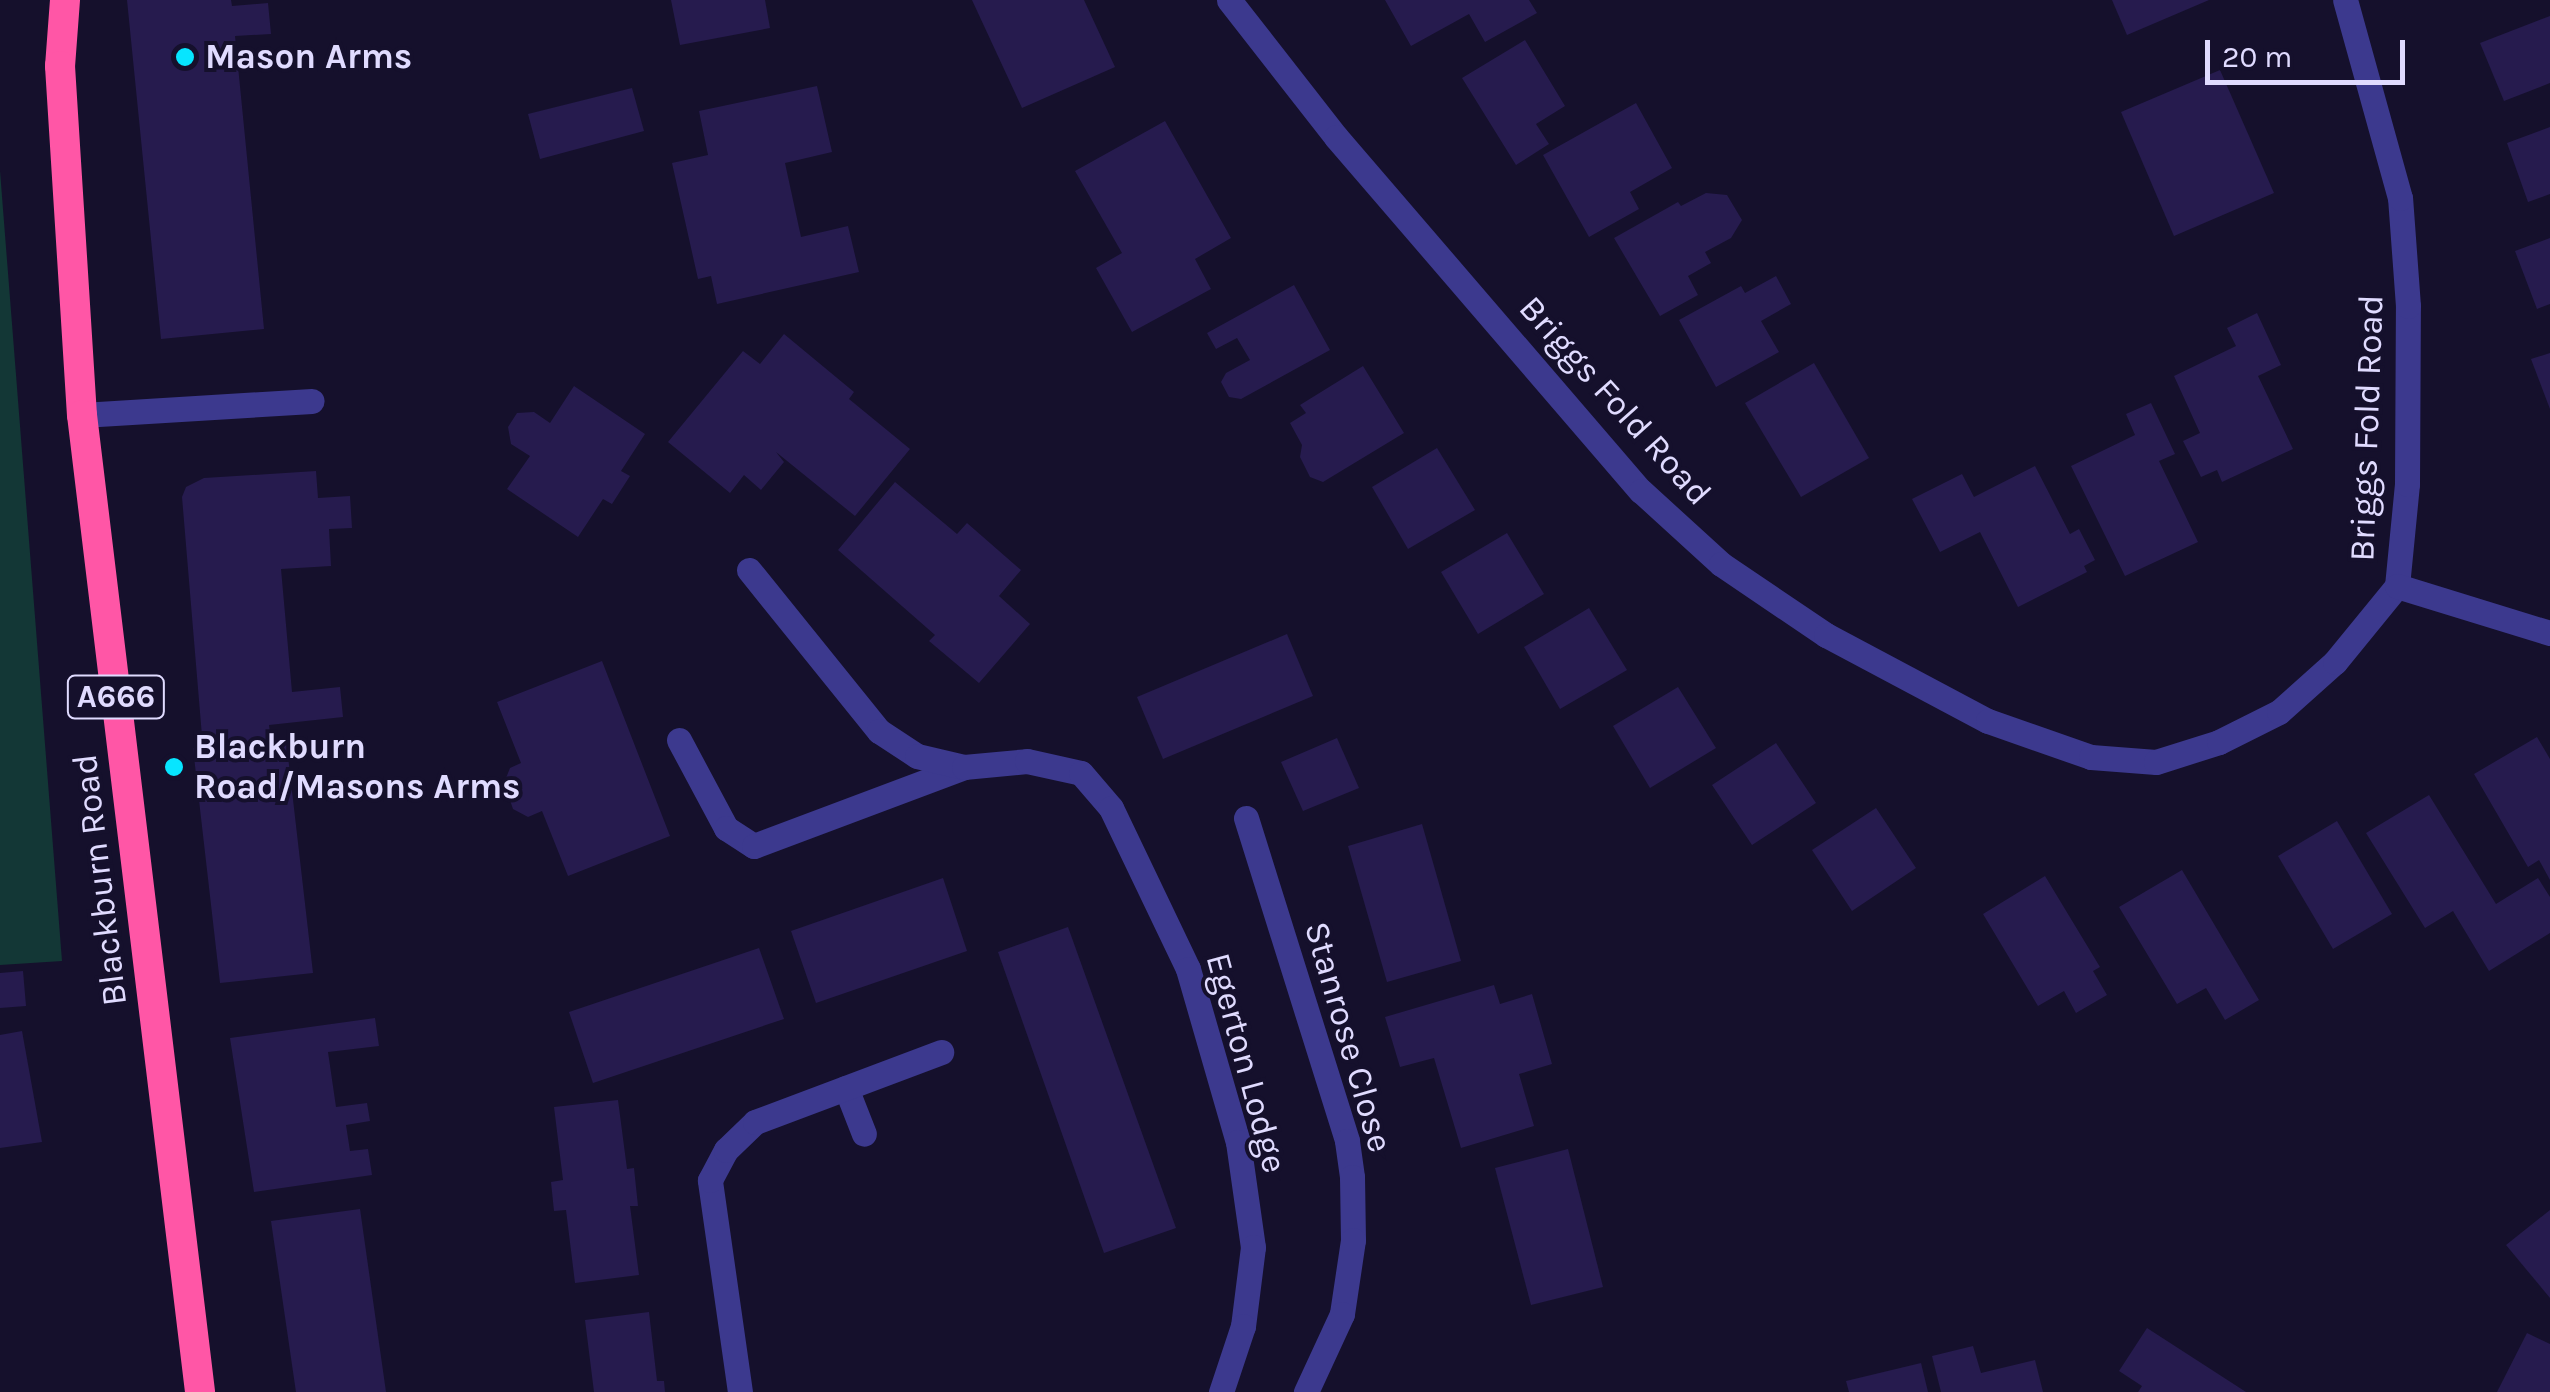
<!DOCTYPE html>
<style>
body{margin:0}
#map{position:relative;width:2550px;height:1392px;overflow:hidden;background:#15102c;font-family:Karla,sans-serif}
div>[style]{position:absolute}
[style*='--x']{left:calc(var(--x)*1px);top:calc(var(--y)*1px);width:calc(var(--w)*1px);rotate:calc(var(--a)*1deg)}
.green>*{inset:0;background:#133736}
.building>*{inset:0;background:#261b4e}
.lane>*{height:25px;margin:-12.5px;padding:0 12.5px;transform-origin:12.5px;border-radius:12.5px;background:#3c398e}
.street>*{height:25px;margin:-12.5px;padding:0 12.5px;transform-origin:12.5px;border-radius:12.5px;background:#3c398e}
.highway>*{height:30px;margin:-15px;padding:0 15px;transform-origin:15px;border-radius:15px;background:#ff56a6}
.dots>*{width:28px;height:28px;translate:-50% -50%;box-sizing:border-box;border:5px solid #15102c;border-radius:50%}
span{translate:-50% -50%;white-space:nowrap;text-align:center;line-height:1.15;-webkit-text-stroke:8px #15102c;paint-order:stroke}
.shield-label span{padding:2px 8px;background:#15102c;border:2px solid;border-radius:8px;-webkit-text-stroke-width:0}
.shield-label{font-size:32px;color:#e0dbff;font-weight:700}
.poi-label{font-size:35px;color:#e0dbff;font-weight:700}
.left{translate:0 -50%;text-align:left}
.street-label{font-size:35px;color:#e0dbff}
.scale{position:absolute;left:2205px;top:40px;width:200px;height:45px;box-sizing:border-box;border:5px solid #e0dbff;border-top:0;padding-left:12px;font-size:30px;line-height:35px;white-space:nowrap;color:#e0dbff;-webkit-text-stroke:8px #15102c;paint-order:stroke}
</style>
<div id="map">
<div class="green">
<div style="clip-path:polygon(0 171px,62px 961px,0 965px)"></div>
</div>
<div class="building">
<div style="clip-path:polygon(127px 0,231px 0,232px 6px,268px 3px,271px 34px,235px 36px,264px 329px,161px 339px)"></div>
<div style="clip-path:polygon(671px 0,765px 0,770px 28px,680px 45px)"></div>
<div style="clip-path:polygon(972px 0,1084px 0,1115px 67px,1022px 108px)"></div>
<div style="clip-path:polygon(1385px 0,1529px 0,1537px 13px,1485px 42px,1469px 14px,1411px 46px)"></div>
<div style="clip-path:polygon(2112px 0,2209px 0,2127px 35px)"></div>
<div style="clip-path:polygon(2550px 16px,2550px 83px,2504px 101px,2480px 43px)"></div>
<div style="clip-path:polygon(1525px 40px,1565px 106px,1536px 124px,1549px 144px,1516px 165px,1462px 78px)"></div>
<div style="clip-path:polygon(2220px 70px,2274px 193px,2174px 236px,2121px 112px)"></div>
<div style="clip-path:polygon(817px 86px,832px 152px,785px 163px,801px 237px,848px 226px,859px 272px,717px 304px,711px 276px,698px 279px,672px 163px,708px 155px,699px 111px)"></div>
<div style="clip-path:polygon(632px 88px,644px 131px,540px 159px,528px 114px)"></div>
<div style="clip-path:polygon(1636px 103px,1672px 168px,1630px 192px,1639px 209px,1589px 237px,1543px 155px)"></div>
<div style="clip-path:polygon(1165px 121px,1231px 238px,1195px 259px,1211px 289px,1132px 332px,1096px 268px,1122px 253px,1075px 171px)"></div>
<div style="clip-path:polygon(2550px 127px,2550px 194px,2528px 202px,2507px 143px)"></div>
<div style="clip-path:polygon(1706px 193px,1727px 195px,1742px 220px,1731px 238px,1705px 252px,1711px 263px,1688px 276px,1698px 295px,1660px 316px,1614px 238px,1678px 202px,1681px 206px)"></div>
<div style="clip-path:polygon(2550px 238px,2550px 304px,2537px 309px,2515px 251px)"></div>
<div style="clip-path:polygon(1776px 276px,1791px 304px,1761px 321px,1779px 352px,1716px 387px,1679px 320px,1741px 286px,1745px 293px)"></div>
<div style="clip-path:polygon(1294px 285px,1330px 350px,1241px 399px,1229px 397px,1221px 382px,1226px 373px,1250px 360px,1237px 338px,1216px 349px,1207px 333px)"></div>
<div style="clip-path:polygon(2257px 313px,2281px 365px,2258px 376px,2293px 449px,2222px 482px,2217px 470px,2201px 477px,2183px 441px,2200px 433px,2174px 376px,2236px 346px,2227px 328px)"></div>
<div style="clip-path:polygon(784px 334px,854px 392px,849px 399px,910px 449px,855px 516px,776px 452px,784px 462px,761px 490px,744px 475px,730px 493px,668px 442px,743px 351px,760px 364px)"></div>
<div style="clip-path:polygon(2550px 353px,2550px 409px,2531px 359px)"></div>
<div style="clip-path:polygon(1814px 363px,1869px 458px,1801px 497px,1745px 403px)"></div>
<div style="clip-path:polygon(1363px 366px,1404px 433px,1323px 482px,1310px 477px,1300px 457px,1302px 445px,1290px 423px,1306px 413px,1300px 405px)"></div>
<div style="clip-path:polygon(574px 386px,645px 434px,621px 471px,630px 476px,612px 504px,603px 499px,578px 537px,507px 489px,530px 456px,511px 444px,508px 427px,517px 413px,534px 412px,550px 423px)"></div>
<div style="clip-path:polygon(2151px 403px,2175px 454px,2159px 461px,2198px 542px,2125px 576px,2071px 466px,2135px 435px,2126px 414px)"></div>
<div style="clip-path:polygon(1437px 448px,1475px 510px,1408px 549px,1372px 487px)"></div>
<div style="clip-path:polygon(2035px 466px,2070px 534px,2079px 529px,2095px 560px,2084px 566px,2087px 572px,2018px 607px,1980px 532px,1940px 552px,1912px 499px,1962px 474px,1974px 497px)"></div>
<div style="clip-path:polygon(316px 471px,318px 498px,350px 496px,352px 528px,329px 529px,331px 566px,281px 569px,292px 692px,340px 687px,343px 717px,269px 725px,271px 740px,286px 739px,313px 973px,220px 983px,193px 748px,203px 748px,182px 497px,186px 487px,204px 478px)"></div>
<div style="clip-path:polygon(895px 482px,957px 534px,967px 523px,1021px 570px,999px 596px,1030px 624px,979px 683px,929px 641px,935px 635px,838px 550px)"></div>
<div style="clip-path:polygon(1507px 533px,1544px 594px,1478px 634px,1441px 572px)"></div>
<div style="clip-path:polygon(1589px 608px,1627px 670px,1560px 709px,1524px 647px)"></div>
<div style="clip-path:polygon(1287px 634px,1313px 696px,1163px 759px,1137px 697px)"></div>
<div style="clip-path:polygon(602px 661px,670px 836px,568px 876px,542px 811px,528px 817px,513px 809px,504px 783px,510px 768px,521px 763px,497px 702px)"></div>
<div style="clip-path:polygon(1678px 687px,1716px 748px,1650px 788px,1613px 726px)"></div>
<div style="clip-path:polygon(2537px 737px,2550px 759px,2550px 880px,2539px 860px,2528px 867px,2474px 774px)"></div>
<div style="clip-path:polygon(1337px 738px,1359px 788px,1303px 811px,1281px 762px)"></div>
<div style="clip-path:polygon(1776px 743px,1816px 803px,1752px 845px,1712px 785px)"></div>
<div style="clip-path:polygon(2429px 795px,2496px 904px,2538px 878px,2550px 897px,2550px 933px,2489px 971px,2453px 911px,2425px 928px,2366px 833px)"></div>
<div style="clip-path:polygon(1876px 808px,1916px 868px,1852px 911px,1812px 850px)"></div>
<div style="clip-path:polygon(2337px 821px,2392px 914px,2333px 949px,2278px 856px)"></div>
<div style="clip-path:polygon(1422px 824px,1461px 961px,1387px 982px,1348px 846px)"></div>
<div style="clip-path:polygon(2182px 870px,2259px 1000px,2225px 1020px,2206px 988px,2177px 1004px,2119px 907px)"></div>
<div style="clip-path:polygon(2045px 876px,2100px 967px,2093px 971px,2107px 995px,2076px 1013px,2064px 991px,2038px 1006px,1983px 914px)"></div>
<div style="clip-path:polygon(943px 878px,967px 951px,816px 1003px,791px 931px)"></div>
<div style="clip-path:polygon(1068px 927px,1176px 1228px,1104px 1253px,998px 952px)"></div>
<div style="clip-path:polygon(759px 948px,784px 1019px,593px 1083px,569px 1012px)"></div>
<div style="clip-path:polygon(23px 971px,26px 1006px,0 1008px,0 973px)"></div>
<div style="clip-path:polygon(1494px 985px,1500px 1004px,1532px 994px,1552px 1064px,1519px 1074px,1534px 1126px,1461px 1148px,1434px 1058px,1400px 1067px,1385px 1017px)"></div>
<div style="clip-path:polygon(375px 1018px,379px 1046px,328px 1052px,336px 1107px,367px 1103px,370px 1121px,346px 1125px,350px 1151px,368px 1149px,372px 1175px,254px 1192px,230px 1038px)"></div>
<div style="clip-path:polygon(22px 1031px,42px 1142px,0 1148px,0 1035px)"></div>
<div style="clip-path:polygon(618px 1100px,627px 1169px,634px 1168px,638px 1206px,630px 1206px,639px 1275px,575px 1283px,566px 1210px,554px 1211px,551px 1182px,563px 1180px,554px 1107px)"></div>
<div style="clip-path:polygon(1568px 1149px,1603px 1287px,1531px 1305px,1495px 1168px)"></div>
<div style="clip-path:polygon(360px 1209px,386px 1392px,296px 1392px,271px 1221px)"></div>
<div style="clip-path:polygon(2550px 1210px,2550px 1298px,2506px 1245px)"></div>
<div style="clip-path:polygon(649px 1312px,657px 1381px,664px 1381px,665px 1392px,594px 1392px,585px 1320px)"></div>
<div style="clip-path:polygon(2147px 1328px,2246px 1392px,2138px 1392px,2142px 1386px,2119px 1371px)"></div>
<div style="clip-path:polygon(2527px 1333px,2550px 1344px,2550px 1392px,2497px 1392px)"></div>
<div style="clip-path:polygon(1973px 1346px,1981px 1373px,2035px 1360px,2043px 1392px,1941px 1392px,1932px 1356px)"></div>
<div style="clip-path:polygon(1921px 1363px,1928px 1392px,1849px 1392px,1846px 1381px)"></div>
</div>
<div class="lane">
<div style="--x:82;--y:415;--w:230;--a:-3.5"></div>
<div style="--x:679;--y:740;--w:100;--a:61.9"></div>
<div style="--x:726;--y:828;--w:33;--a:33"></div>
<div style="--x:754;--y:846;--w:224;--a:-20.6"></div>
</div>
<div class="street">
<div style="--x:1229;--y:0;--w:174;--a:52"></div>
<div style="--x:1336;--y:137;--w:467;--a:49.3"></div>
<div style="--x:1641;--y:491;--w:108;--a:42.4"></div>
<div style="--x:1721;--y:564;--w:127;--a:34.1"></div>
<div style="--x:1826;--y:635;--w:183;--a:28"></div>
<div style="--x:1988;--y:721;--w:109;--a:19.3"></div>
<div style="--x:2091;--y:757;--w:65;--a:4.4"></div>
<div style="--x:2156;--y:762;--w:66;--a:-17.6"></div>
<div style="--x:2219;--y:742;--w:67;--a:-26.6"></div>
<div style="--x:2279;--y:712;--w:75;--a:-41.8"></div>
<div style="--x:2335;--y:662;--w:98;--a:-50.8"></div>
<div style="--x:2397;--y:586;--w:102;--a:-84.4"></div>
<div style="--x:2407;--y:484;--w:178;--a:-89.7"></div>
<div style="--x:2408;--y:306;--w:108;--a:-94.2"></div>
<div style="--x:2400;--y:198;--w:205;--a:-105.5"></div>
<div style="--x:749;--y:570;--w:207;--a:51.1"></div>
<div style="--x:879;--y:731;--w:45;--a:33.3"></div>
<div style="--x:917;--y:756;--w:48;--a:13.2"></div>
<div style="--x:964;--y:767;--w:63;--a:-5.4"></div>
<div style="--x:1027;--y:761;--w:55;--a:12.5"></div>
<div style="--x:1081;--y:773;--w:46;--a:49.4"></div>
<div style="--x:1111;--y:808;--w:178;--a:64.4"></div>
<div style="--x:1188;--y:969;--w:180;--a:73.9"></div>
<div style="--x:1238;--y:1142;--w:106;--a:81.9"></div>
<div style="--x:1253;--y:1247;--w:80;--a:97.2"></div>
<div style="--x:1243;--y:1326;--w:70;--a:108.4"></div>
<div style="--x:2397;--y:586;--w:160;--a:17.1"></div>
<div style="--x:1246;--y:818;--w:338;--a:72.6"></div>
<div style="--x:1347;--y:1141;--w:36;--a:82"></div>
<div style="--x:1352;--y:1177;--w:63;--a:89.1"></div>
<div style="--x:1353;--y:1240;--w:75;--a:98.5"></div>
<div style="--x:1342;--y:1314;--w:86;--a:114.8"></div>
<div style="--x:846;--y:1088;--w:49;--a:68.6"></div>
<div style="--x:740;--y:1392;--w:214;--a:-98.1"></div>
<div style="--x:710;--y:1180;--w:34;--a:-62"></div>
<div style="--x:726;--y:1150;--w:40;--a:-44"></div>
<div style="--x:755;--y:1122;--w:199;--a:-20.6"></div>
</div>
<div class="highway">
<div style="--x:65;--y:0;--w:66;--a:94.3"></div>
<div style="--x:60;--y:66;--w:350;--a:86.4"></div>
<div style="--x:82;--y:415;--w:984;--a:83.11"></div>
</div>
<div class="dots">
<div style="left:185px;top:57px;background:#07e5ff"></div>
<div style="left:174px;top:767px;background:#07e5ff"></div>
</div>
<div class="shield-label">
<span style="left:116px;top:697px">A666</span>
</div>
<div class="poi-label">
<span class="left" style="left:205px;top:57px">Mason Arms</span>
<span class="left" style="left:194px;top:767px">Blackburn<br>Road/Masons Arms</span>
</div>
<div class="street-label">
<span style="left:1615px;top:401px;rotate:48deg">Briggs Fold Road</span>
<span style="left:2367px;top:428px;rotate:-88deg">Briggs Fold Road</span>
<span style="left:100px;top:880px;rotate:-97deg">Blackburn Road</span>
<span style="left:1348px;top:1037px;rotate:74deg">Stanrose Close</span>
<span style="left:1246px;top:1063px;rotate:75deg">Egerton Lodge</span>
</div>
<div class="scale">20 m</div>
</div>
